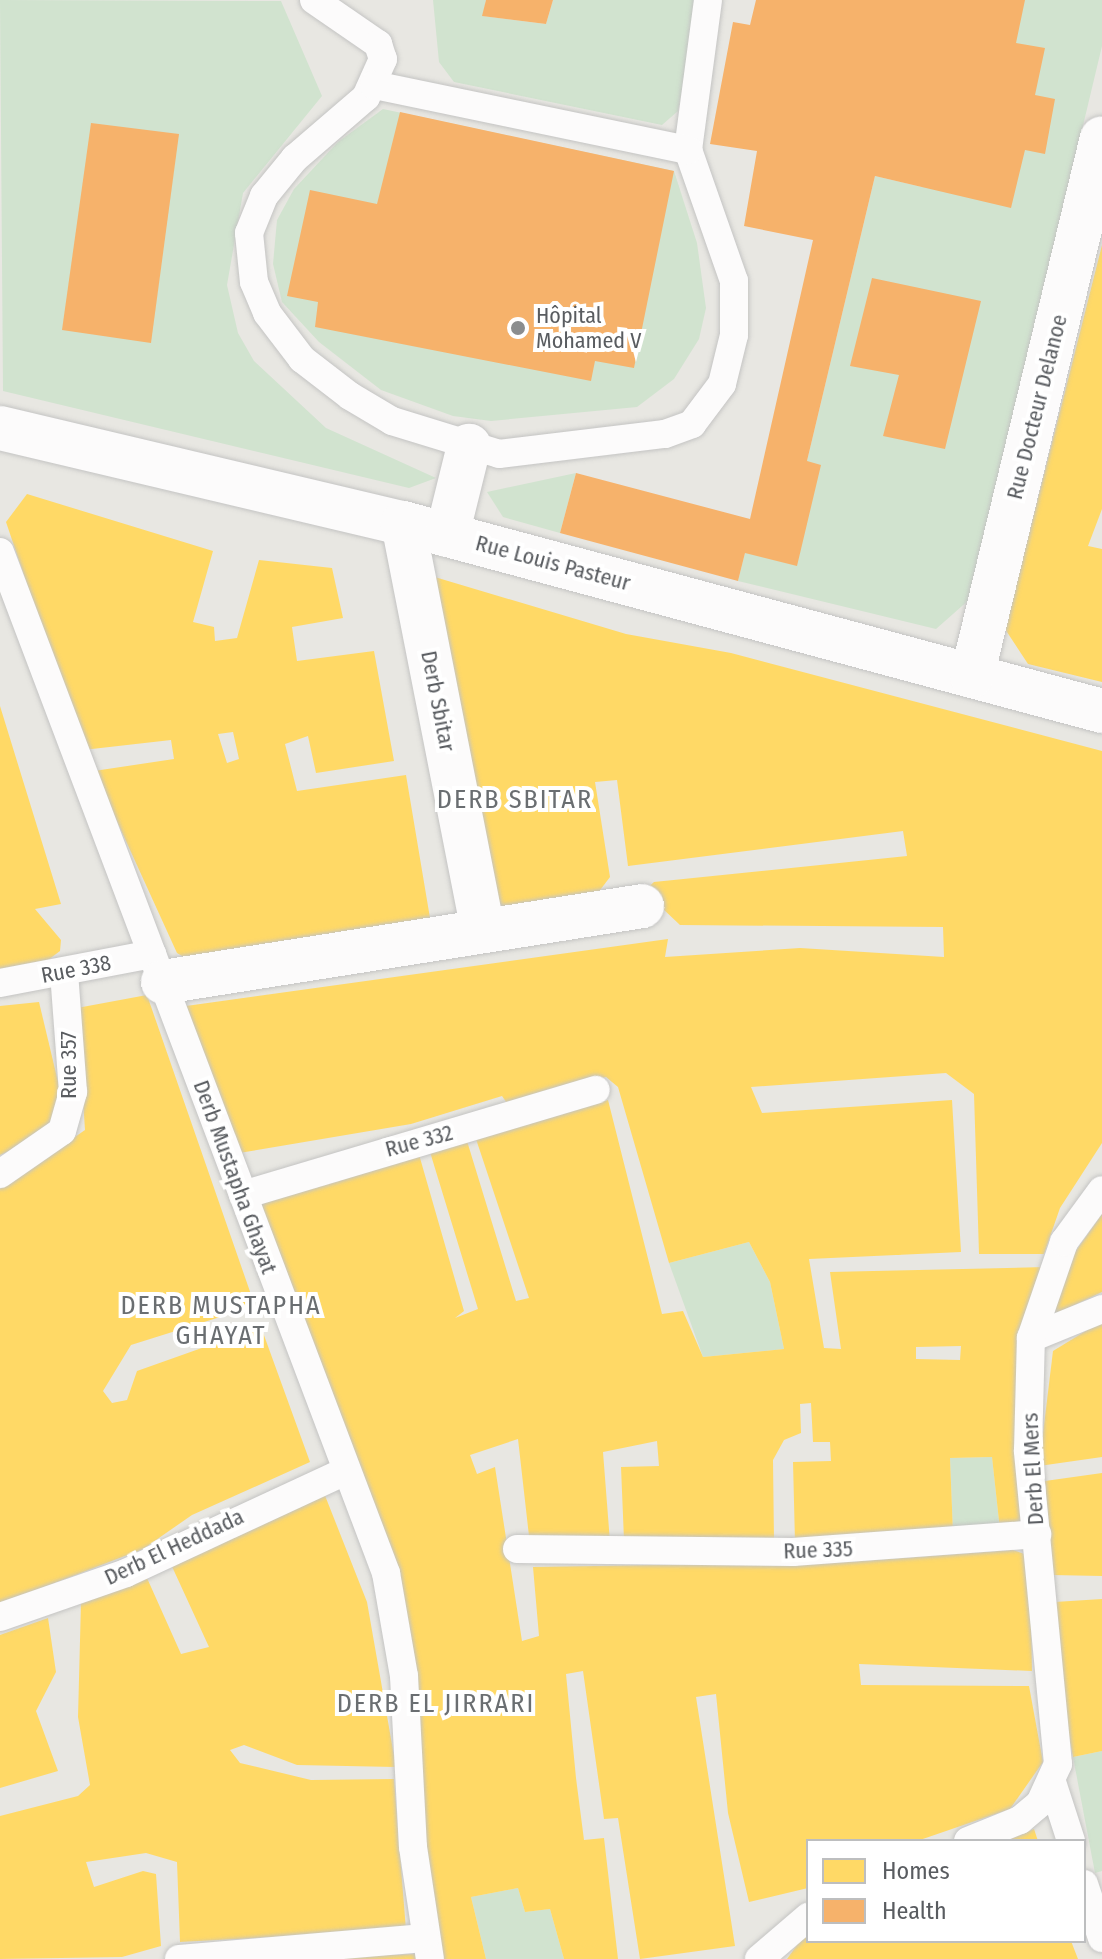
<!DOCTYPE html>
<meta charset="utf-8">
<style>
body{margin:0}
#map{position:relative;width:1102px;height:1959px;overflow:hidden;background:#e8e7e2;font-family:"Fira Sans Condensed",sans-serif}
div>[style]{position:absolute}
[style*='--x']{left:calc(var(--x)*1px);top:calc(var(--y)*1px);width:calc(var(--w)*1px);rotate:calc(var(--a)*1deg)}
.green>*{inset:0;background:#d1e3cf}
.homes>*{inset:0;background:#ffd966}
.health>*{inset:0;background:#f6b26b}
.roads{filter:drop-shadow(0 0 2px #c4c4c3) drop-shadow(0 0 2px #c4c4c3)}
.lane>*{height:28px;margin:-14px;padding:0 14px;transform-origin:14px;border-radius:14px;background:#fcfbfb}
.street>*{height:44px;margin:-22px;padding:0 22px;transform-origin:22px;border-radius:22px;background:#fcfbfb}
.dots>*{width:22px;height:22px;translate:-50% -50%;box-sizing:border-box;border:4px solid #fff;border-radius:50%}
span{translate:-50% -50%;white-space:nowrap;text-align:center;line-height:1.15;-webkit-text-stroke:8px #fff;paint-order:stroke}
.poi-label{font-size:22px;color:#595c60}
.left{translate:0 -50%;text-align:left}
.street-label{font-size:22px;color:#595c60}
.quarter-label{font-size:26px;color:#6a6e71;letter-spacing:2px}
.legend{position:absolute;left:806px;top:1839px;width:280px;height:104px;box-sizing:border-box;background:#fff;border:2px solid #bdbebf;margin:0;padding:10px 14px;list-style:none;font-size:24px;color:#595c60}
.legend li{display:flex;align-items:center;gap:16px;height:40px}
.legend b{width:40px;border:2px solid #bdbebf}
</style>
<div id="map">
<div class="green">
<div style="clip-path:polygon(0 0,281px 1px,322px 96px,243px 193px,227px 285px,238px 333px,254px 361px,326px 428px,436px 478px,409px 488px,3px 391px)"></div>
<div style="clip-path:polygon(433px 0,486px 0,483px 16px,546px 24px,553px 0,698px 0,678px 111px,662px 125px,454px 82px,439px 62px)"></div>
<div style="clip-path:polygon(963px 0,1102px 0,1102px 46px,970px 599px,936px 629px,738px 581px,770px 452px,807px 461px,875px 176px,922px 187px)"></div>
<div style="clip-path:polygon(383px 109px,674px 171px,697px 243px,706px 308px,699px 339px,674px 379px,637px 407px,491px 421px,453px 416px,381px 390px,319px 342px,282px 302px,273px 264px,277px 220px,294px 189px,338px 142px)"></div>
<div style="clip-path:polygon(576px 473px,560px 533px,503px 517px,487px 492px)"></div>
<div style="clip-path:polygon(749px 1242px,770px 1282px,784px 1349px,703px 1357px,669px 1263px)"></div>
<div style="clip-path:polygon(992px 1457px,1000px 1530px,953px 1533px,950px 1458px)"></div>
<div style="clip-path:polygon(1102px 1751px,1102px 1871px,1095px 1873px,1073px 1757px)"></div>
<div style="clip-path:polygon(518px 1888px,525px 1912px,550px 1909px,564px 1959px,486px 1959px,471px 1897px)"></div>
</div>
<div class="homes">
<div style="clip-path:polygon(1102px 245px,1102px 509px,1088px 546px,1102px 549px,1102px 682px,1028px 664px,1005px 629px)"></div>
<div style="clip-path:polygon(evenodd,27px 494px,213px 551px,193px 622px,214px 627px,215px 641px,237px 638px,259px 560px,332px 568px,343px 618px,292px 627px,297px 661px,374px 651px,394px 761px,316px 773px,308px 736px,285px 744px,297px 791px,406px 775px,431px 924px,199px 966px,177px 953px,94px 771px,174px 759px,171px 740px,83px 750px,6px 522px,27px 494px,233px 732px,239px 759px,227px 763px,218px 734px,233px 732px)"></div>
<div style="clip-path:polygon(evenodd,428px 575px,626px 634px,731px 653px,1102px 751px,1102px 1143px,1060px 1208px,1044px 1254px,979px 1254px,974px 1094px,946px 1073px,751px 1087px,762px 1113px,952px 1100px,961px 1252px,809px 1259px,824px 1348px,841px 1349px,830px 1272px,1047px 1267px,1023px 1527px,1000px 1530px,992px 1457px,950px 1458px,953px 1533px,795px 1542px,793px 1462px,831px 1461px,830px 1442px,813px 1442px,811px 1403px,800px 1404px,801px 1433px,784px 1440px,773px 1460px,774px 1540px,624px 1540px,621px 1467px,659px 1466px,657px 1441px,603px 1452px,610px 1542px,529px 1536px,518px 1439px,470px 1455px,477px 1474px,495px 1467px,522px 1641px,539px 1636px,533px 1567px,847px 1562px,1013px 1550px,1030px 1556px,1032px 1671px,859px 1664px,861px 1685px,1029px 1686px,1043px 1762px,1010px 1809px,917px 1841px,808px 1841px,808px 1888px,749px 1902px,728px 1813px,716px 1694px,696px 1697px,735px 1946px,640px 1959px,618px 1818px,604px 1819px,583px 1671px,566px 1674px,576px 1778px,584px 1840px,604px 1838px,618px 1959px,564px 1959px,550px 1909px,525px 1912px,518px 1888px,471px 1897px,486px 1959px,439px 1959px,385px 1540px,253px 1198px,418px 1151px,464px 1311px,455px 1318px,478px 1309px,430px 1152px,467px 1141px,516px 1301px,529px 1298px,476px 1139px,608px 1100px,662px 1314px,683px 1311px,703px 1357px,784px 1349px,770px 1282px,749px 1242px,669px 1263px,618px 1087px,606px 1077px,509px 1106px,502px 1096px,411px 1124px,239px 1153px,186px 1006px,668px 939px,665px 957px,800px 948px,944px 957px,943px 927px,680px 925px,644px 891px,654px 882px,907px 856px,903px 831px,628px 866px,617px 780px,595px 782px,610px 877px,588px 906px,492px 913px,428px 575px,961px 1346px,960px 1360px,916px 1359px,916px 1347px,961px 1346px)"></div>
<div style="clip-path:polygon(0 706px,61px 904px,35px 909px,61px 940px,60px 951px,40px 966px,0 973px)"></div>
<div style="clip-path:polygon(147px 995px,255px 1306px,131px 1345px,103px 1391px,112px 1403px,127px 1400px,137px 1371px,261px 1327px,310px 1462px,192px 1515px,143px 1549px,0 1604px,0 1189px,85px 1130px,77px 1008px)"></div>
<div style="clip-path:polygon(39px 1002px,60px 1090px,51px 1131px,0 1155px,0 1006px)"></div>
<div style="clip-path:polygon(1102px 1214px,1102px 1292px,1047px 1318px,1073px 1255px)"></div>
<div style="clip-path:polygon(1102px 1321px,1102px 1457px,1039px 1466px,1053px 1351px)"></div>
<div style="clip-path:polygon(1102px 1473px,1102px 1576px,1051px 1575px,1045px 1481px)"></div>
<div style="clip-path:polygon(324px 1493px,367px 1602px,396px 1767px,297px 1765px,244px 1745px,230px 1750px,240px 1763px,311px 1780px,394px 1779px,406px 1930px,180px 1942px,177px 1862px,146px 1853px,86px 1862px,94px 1887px,143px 1871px,156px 1874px,161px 1946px,122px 1957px,0 1959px,0 1816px,78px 1796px,90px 1785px,78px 1717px,81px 1602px,147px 1578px,181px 1654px,209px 1647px,169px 1560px)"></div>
<div style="clip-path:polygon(1102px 1599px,1102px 1751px,1073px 1757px,1058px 1678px,1055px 1602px)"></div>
<div style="clip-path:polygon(48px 1618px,56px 1672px,36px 1711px,58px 1771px,0 1788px,0 1635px)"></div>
<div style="clip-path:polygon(1034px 1829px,1038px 1841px,1006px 1841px)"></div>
<div style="clip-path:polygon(808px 1930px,808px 1941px,1071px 1941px,1078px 1959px,787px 1959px)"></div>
<div style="clip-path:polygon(415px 1954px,416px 1959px,341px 1959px,341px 1957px)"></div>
</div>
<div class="health">
<div style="clip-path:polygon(486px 0,553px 0,546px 24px,482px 16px)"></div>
<div style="clip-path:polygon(756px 0,1025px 0,1016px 43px,1045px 48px,1035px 95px,1055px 99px,1045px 154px,1025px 150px,1011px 208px,875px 176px,807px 461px,821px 465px,797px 566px,745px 553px,738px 581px,560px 533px,576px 473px,750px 519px,813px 240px,744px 226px,757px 151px,710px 144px,733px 22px,750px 25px)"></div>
<div style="clip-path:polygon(400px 112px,674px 171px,634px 368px,595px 361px,591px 381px,315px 327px,318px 302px,287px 296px,310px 190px,377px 204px)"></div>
<div style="clip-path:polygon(91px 123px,179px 134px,151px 343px,62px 330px)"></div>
<div style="clip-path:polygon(872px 278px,981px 301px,945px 449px,883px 436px,899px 375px,850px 366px)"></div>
</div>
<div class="roads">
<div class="lane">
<div style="--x:314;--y:0;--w:78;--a:34.5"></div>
<div style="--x:378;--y:44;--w:16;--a:72"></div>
<div style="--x:383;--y:59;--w:42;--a:114.1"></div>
<div style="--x:366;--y:97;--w:94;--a:139.3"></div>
<div style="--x:295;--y:158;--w:49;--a:129.2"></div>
<div style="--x:264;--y:196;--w:40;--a:112"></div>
<div style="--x:249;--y:233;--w:49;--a:84.2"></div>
<div style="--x:254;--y:282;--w:34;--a:67"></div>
<div style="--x:267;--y:313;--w:58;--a:52.7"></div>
<div style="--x:302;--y:359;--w:61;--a:37.6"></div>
<div style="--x:350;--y:396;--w:49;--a:30.8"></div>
<div style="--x:392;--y:421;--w:112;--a:17.1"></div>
<div style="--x:499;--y:454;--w:167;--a:-6.9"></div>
<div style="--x:665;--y:434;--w:29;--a:-20"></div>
<div style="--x:692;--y:424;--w:50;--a:-53.1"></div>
<div style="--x:722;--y:384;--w:50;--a:-76.2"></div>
<div style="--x:734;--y:335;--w:54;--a:-90"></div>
<div style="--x:734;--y:281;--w:139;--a:-109.3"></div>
<div style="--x:688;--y:150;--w:151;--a:-82.4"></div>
<div style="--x:374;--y:85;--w:321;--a:11.7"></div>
<div style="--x:0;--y:552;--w:1092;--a:69.29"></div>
<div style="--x:386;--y:1573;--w:105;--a:80.1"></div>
<div style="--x:404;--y:1676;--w:171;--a:87"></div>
<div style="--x:413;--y:1847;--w:113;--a:81.4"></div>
<div style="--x:0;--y:983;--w:155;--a:-10.8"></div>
<div style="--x:0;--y:1174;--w:75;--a:-34.7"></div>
<div style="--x:62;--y:1131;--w:41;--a:-74.2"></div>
<div style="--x:73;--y:1092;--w:121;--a:-94.3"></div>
<div style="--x:243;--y:1195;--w:368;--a:-16.6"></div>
<div style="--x:1031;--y:1338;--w:77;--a:-22.2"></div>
<div style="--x:517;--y:1549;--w:276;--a:0.6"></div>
<div style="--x:793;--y:1552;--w:245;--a:-4.2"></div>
<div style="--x:0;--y:1617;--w:133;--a:-19.2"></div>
<div style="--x:126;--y:1573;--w:242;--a:-24.9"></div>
<div style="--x:1052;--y:1782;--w:62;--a:72.1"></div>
<div style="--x:968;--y:1841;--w:56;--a:-22"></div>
<div style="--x:1020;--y:1820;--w:26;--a:-40"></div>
<div style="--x:1040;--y:1803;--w:43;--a:-65.2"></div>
<div style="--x:1058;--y:1764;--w:315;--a:-95.5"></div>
<div style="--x:1028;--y:1450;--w:112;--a:-88.5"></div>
<div style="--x:1031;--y:1338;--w:102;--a:-71"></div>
<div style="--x:1064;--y:1242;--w:64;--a:-53.8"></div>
<div style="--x:1084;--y:1884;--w:57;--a:71.6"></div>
<div style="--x:179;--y:1959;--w:247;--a:-4.9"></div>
<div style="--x:759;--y:1959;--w:65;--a:-40.6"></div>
</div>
<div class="street">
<div style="--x:0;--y:428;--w:414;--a:13.3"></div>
<div style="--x:403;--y:523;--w:724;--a:15.05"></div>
<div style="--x:403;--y:523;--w:412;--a:78.9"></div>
<div style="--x:447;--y:535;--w:92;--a:-76.1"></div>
<div style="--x:972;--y:676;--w:553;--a:-76.42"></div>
<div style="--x:163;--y:982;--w:485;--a:-9"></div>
</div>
</div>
<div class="dots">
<div style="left:518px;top:328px;background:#8b8d8e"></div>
</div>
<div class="poi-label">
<span class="left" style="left:536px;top:328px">Hôpital<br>Mohamed V</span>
</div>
<div class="street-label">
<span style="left:1037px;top:407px;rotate:-76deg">Rue Docteur Delanoe</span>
<span style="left:553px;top:563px;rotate:15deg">Rue Louis Pasteur</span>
<span style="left:438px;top:701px;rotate:79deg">Derb Sbitar</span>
<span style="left:76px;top:969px;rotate:-11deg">Rue 338</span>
<span style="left:69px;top:1065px;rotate:-90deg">Rue 357</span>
<span style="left:419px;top:1141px;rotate:-15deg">Rue 332</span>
<span style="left:235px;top:1177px;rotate:70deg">Derb Mustapha Ghayat</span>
<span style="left:1033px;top:1469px;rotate:-93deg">Derb El Mers</span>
<span style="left:174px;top:1547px;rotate:-25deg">Derb El Heddada</span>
<span style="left:818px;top:1550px;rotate:-2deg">Rue 335</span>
</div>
<div class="quarter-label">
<span style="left:515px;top:800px">DERB SBITAR</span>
<span style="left:221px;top:1321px">DERB MUSTAPHA<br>GHAYAT</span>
<span style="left:436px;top:1704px">DERB EL JIRRARI</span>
</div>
<ul class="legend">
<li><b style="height:22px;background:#ffd966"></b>Homes</li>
<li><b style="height:22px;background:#f6b26b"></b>Health</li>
</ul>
</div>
